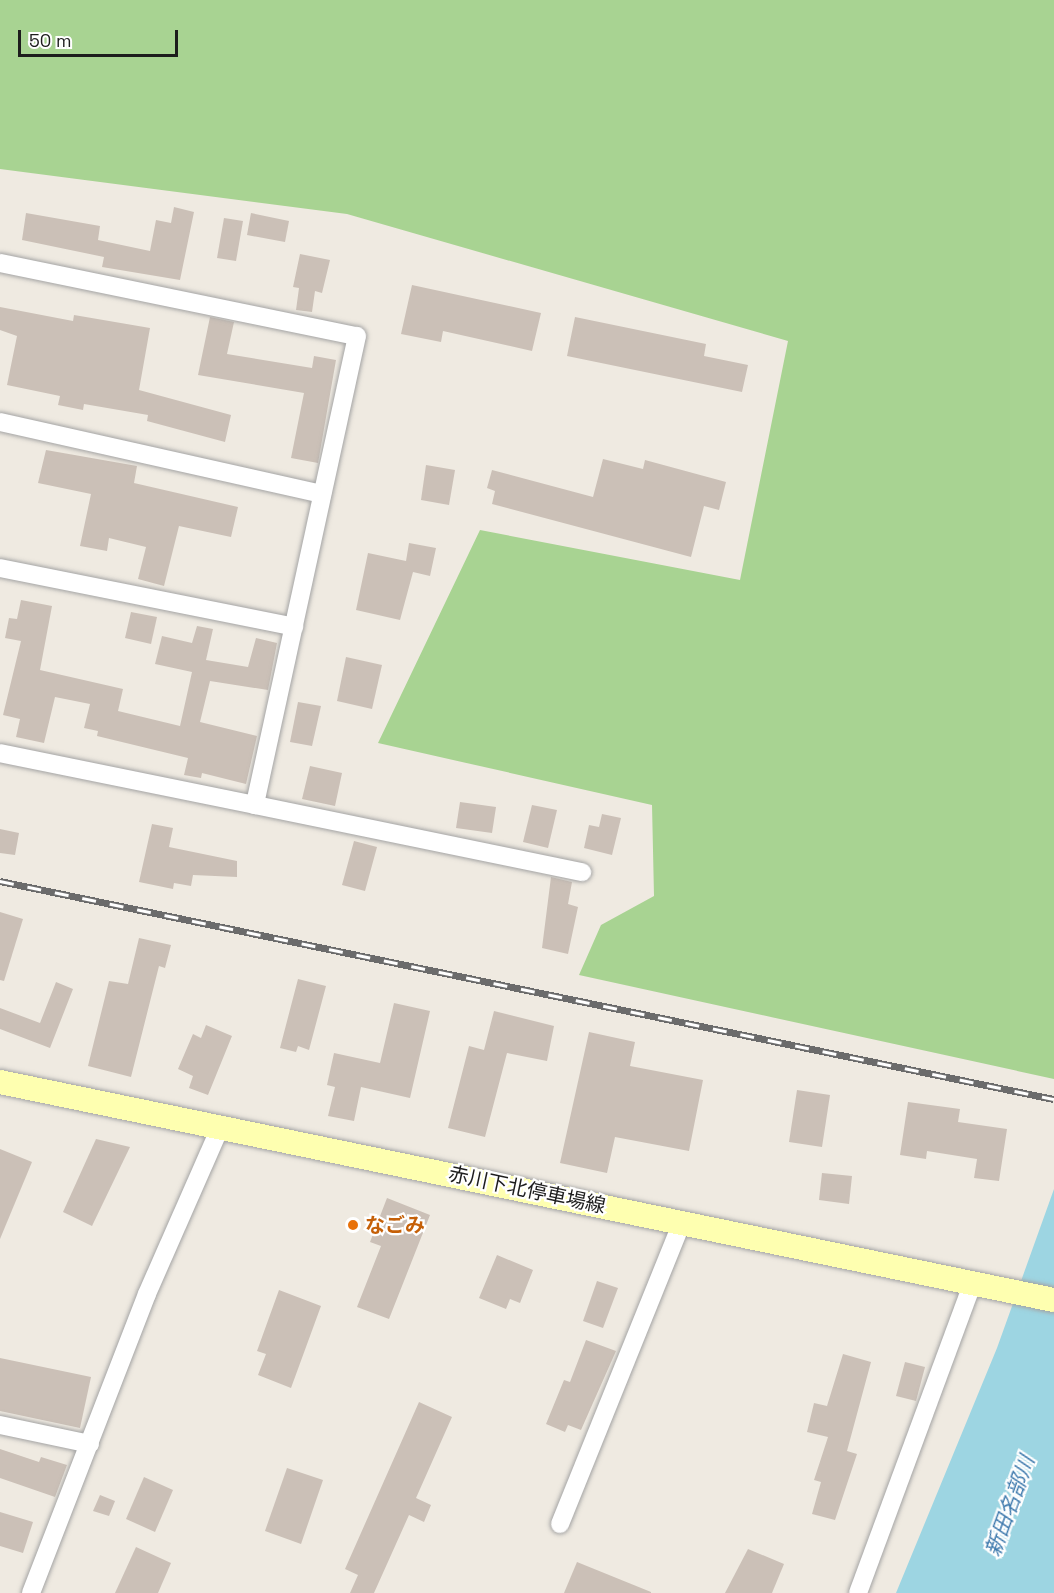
<!DOCTYPE html>
<meta charset="utf-8">
<style>
body{margin:0}
#map{position:relative;width:1054px;height:1593px;overflow:hidden;background:#efeae1;font-family:"Space Grotesk","Noto Sans JP",sans-serif}
div>[style]{position:absolute}
[style*='--x']{left:calc(var(--x)*1px);top:calc(var(--y)*1px);width:calc(var(--w)*1px);rotate:calc(var(--a)*1deg)}
.forest>*{inset:0;background:#a8d392}
.water>*{inset:0;background:#9dd5e2}
.building>*{inset:0;background:#cbc0b7}
.roads{filter:drop-shadow(0 0 2px #a4a4a4) drop-shadow(0 0 2px #a4a4a4)}
.street>*{height:18px;margin:-9px;padding:0 9px;transform-origin:9px;border-radius:9px;background:#fff}
.secondary>*{height:24px;margin:-12px;padding:0 12px;transform-origin:12px;border-radius:12px;background:#feffb0}
.rail>*{height:7px;margin-top:-3.5px;transform-origin:0;background:repeating-linear-gradient(90deg,#fff 0 14px,#6b6b6b 0 28px);box-sizing:border-box;border-block:2px solid #6b6b6b}
.dots>*{width:16px;height:16px;translate:-50% -50%;box-sizing:border-box;border:3px solid #fff;border-radius:50%}
span{translate:-50% -50%;white-space:nowrap;text-align:center;line-height:1.15;-webkit-text-stroke:4.5px #fff;paint-order:stroke}
.street-label{font-size:20px;color:#1d1d1d}
.food-label{font-size:20px;color:#c56008;font-weight:700}
.left{translate:0 -50%;text-align:left}
.water-label{font-size:21px;color:#3e7aad;font-style:italic}
.scale{position:absolute;left:18px;top:30px;width:160px;height:27px;box-sizing:border-box;border:3px solid #1d1d1d;border-top:0;padding-left:8px;font-size:18px;line-height:21px;white-space:nowrap;color:#1d1d1d;-webkit-text-stroke:4px #fff;paint-order:stroke}
</style>
<div id="map">
<div class="forest">
<div style="clip-path:polygon(0 0,1054px 0,1054px 1079px,579px 975px,601px 925px,654px 896px,652px 805px,378px 743px,480px 530px,740px 580px,788px 341px,347px 214px,0 169px)"></div>
</div>
<div class="water">
<div style="clip-path:polygon(1054px 1189px,1054px 1593px,896px 1593px,997px 1348px)"></div>
</div>
<div class="building">
<div style="clip-path:polygon(174px 207px,194px 212px,180px 280px,102px 267px,104px 257px,22px 240px,26px 213px,100px 226px,98px 240px,150px 251px,156px 220px,171px 223px)"></div>
<div style="clip-path:polygon(251px 213px,289px 221px,285px 242px,247px 235px)"></div>
<div style="clip-path:polygon(224px 218px,243px 221px,236px 261px,217px 258px)"></div>
<div style="clip-path:polygon(300px 254px,330px 260px,322px 293px,315px 291px,312px 312px,296px 310px,299px 288px,293px 287px)"></div>
<div style="clip-path:polygon(412px 285px,541px 313px,532px 351px,443px 331px,441px 342px,401px 334px)"></div>
<div style="clip-path:polygon(0 307px,73px 321px,74px 315px,150px 328px,139px 390px,231px 415px,225px 442px,147px 421px,148px 415px,84px 404px,83px 410px,58px 405px,60px 396px,7px 385px,17px 336px,0 330px)"></div>
<div style="clip-path:polygon(210px 317px,234px 322px,227px 354px,312px 368px,314px 356px,336px 360px,318px 463px,291px 458px,304px 393px,198px 375px)"></div>
<div style="clip-path:polygon(575px 317px,706px 344px,704px 356px,748px 365px,742px 392px,567px 356px)"></div>
<div style="clip-path:polygon(46px 450px,137px 466px,134px 483px,238px 507px,231px 537px,179px 526px,164px 586px,138px 579px,146px 547px,109px 538px,107px 551px,80px 546px,91px 494px,38px 483px)"></div>
<div style="clip-path:polygon(603px 459px,643px 469px,645px 460px,726px 482px,719px 510px,704px 506px,691px 557px,492px 504px,495px 491px,487px 488px,492px 470px,593px 497px)"></div>
<div style="clip-path:polygon(426px 465px,455px 470px,449px 505px,421px 500px)"></div>
<div style="clip-path:polygon(409px 543px,436px 548px,430px 576px,413px 572px,400px 620px,356px 610px,368px 553px,406px 561px)"></div>
<div style="clip-path:polygon(21px 600px,52px 606px,40px 670px,123px 689px,118px 711px,180px 726px,192px 672px,155px 664px,162px 636px,192px 643px,197px 626px,213px 629px,206px 660px,248px 667px,256px 638px,277px 643px,268px 690px,210px 681px,200px 722px,257px 736px,246px 784px,202px 773px,201px 778px,184px 775px,188px 758px,97px 736px,98px 731px,84px 728px,90px 704px,55px 697px,44px 743px,16px 737px,20px 719px,3px 715px,21px 641px,5px 638px,9px 618px,17px 619px)"></div>
<div style="clip-path:polygon(131px 612px,157px 617px,151px 644px,125px 638px)"></div>
<div style="clip-path:polygon(346px 657px,382px 665px,372px 709px,337px 701px)"></div>
<div style="clip-path:polygon(298px 702px,321px 706px,312px 746px,290px 742px)"></div>
<div style="clip-path:polygon(310px 766px,342px 773px,335px 806px,302px 799px)"></div>
<div style="clip-path:polygon(460px 802px,496px 807px,492px 833px,456px 828px)"></div>
<div style="clip-path:polygon(532px 805px,557px 810px,548px 848px,523px 842px)"></div>
<div style="clip-path:polygon(602px 814px,621px 818px,612px 855px,584px 848px,589px 825px,599px 827px)"></div>
<div style="clip-path:polygon(152px 824px,173px 828px,169px 847px,237px 861px,237px 877px,193px 875px,191px 886px,174px 883px,173px 889px,139px 882px)"></div>
<div style="clip-path:polygon(0 829px,19px 833px,15px 855px,0 853px)"></div>
<div style="clip-path:polygon(354px 841px,377px 847px,365px 891px,342px 885px)"></div>
<div style="clip-path:polygon(551px 877px,572px 882px,568px 904px,578px 907px,568px 954px,542px 948px)"></div>
<div style="clip-path:polygon(0 912px,23px 919px,4px 981px,0 980px)"></div>
<div style="clip-path:polygon(139px 938px,171px 945px,165px 968px,159px 966px,131px 1077px,88px 1066px,109px 981px,128px 984px)"></div>
<div style="clip-path:polygon(298px 979px,326px 986px,309px 1050px,298px 1046px,296px 1052px,280px 1048px)"></div>
<div style="clip-path:polygon(56px 982px,73px 989px,50px 1048px,0 1029px,0 1008px,40px 1023px)"></div>
<div style="clip-path:polygon(394px 1003px,430px 1011px,410px 1098px,361px 1087px,354px 1121px,328px 1116px,335px 1087px,327px 1085px,334px 1053px,380px 1063px)"></div>
<div style="clip-path:polygon(494px 1011px,554px 1026px,547px 1061px,507px 1053px,485px 1137px,448px 1128px,469px 1046px,484px 1050px)"></div>
<div style="clip-path:polygon(206px 1025px,232px 1036px,208px 1095px,189px 1088px,193px 1076px,178px 1069px,193px 1034px,201px 1038px)"></div>
<div style="clip-path:polygon(589px 1032px,635px 1042px,630px 1066px,703px 1080px,689px 1151px,615px 1137px,607px 1173px,560px 1163px)"></div>
<div style="clip-path:polygon(797px 1090px,830px 1095px,822px 1147px,789px 1142px)"></div>
<div style="clip-path:polygon(908px 1102px,960px 1109px,958px 1122px,1007px 1129px,999px 1181px,974px 1178px,977px 1159px,927px 1151px,926px 1159px,900px 1155px)"></div>
<div style="clip-path:polygon(96px 1139px,130px 1147px,92px 1226px,63px 1212px)"></div>
<div style="clip-path:polygon(0 1149px,32px 1162px,0 1239px)"></div>
<div style="clip-path:polygon(822px 1173px,852px 1176px,849px 1204px,819px 1200px)"></div>
<div style="clip-path:polygon(387px 1198px,430px 1215px,389px 1319px,357px 1307px,381px 1246px,370px 1242px)"></div>
<div style="clip-path:polygon(497px 1255px,533px 1270px,520px 1303px,510px 1299px,506px 1309px,479px 1298px)"></div>
<div style="clip-path:polygon(597px 1281px,618px 1288px,603px 1328px,583px 1321px)"></div>
<div style="clip-path:polygon(279px 1290px,321px 1306px,291px 1388px,258px 1375px,266px 1354px,257px 1351px)"></div>
<div style="clip-path:polygon(586px 1340px,616px 1351px,581px 1430px,568px 1425px,565px 1432px,546px 1424px,564px 1380px,570px 1382px)"></div>
<div style="clip-path:polygon(843px 1354px,871px 1362px,847px 1451px,857px 1454px,835px 1520px,812px 1514px,821px 1482px,814px 1480px,828px 1437px,807px 1432px,814px 1403px,827px 1406px)"></div>
<div style="clip-path:polygon(0 1358px,91px 1377px,80px 1428px,0 1411px)"></div>
<div style="clip-path:polygon(905px 1362px,925px 1367px,916px 1401px,896px 1396px)"></div>
<div style="clip-path:polygon(419px 1402px,452px 1417px,416px 1498px,431px 1505px,424px 1522px,409px 1515px,374px 1593px,350px 1593px,358px 1575px,345px 1569px)"></div>
<div style="clip-path:polygon(0 1449px,39px 1462px,41px 1457px,67px 1465px,55px 1497px,0 1478px)"></div>
<div style="clip-path:polygon(287px 1468px,323px 1480px,301px 1544px,265px 1531px)"></div>
<div style="clip-path:polygon(144px 1477px,173px 1490px,155px 1532px,126px 1519px)"></div>
<div style="clip-path:polygon(100px 1495px,115px 1501px,109px 1516px,93px 1511px)"></div>
<div style="clip-path:polygon(0 1512px,33px 1522px,23px 1553px,0 1546px)"></div>
<div style="clip-path:polygon(136px 1547px,171px 1563px,158px 1593px,115px 1593px)"></div>
<div style="clip-path:polygon(748px 1549px,784px 1564px,772px 1593px,725px 1593px)"></div>
<div style="clip-path:polygon(577px 1562px,651px 1592px,651px 1593px,564px 1593px)"></div>
</div>
<div class="roads">
<div class="street">
<div style="--x:0;--y:263;--w:364;--a:11.6"></div>
<div style="--x:357;--y:336;--w:480;--a:102.3"></div>
<div style="--x:255;--y:805;--w:260;--a:-168.5"></div>
<div style="--x:0;--y:422;--w:330;--a:12.6"></div>
<div style="--x:0;--y:568;--w:300;--a:11.3"></div>
<div style="--x:255;--y:805;--w:334;--a:11.6"></div>
<div style="--x:0;--y:1425;--w:92;--a:11.9"></div>
<div style="--x:560;--y:1524;--w:326;--a:-68"></div>
<div style="--x:31;--y:1593;--w:321;--a:-68.8"></div>
<div style="--x:147;--y:1294;--w:181;--a:-66.3"></div>
<div style="--x:858;--y:1593;--w:329;--a:-69.7"></div>
</div>
<div class="secondary">
<div style="--x:0;--y:1082;--w:1076;--a:11.69"></div>
</div>
</div>
<div class="rail">
<div style="--x:0;--y:881;--w:1076;--a:11.69"></div>
</div>
<div class="dots">
<div style="left:353px;top:1225px;background:#e8710a"></div>
</div>
<div class="street-label">
<span style="left:527px;top:1190px;rotate:12deg">赤川下北停車場線</span>
</div>
<div class="food-label">
<span class="left" style="left:365px;top:1225px">なごみ</span>
</div>
<div class="water-label">
<span style="left:1010px;top:1506px;rotate:-70deg">新田名部川</span>
</div>
<div class="scale">50 m</div>
</div>
